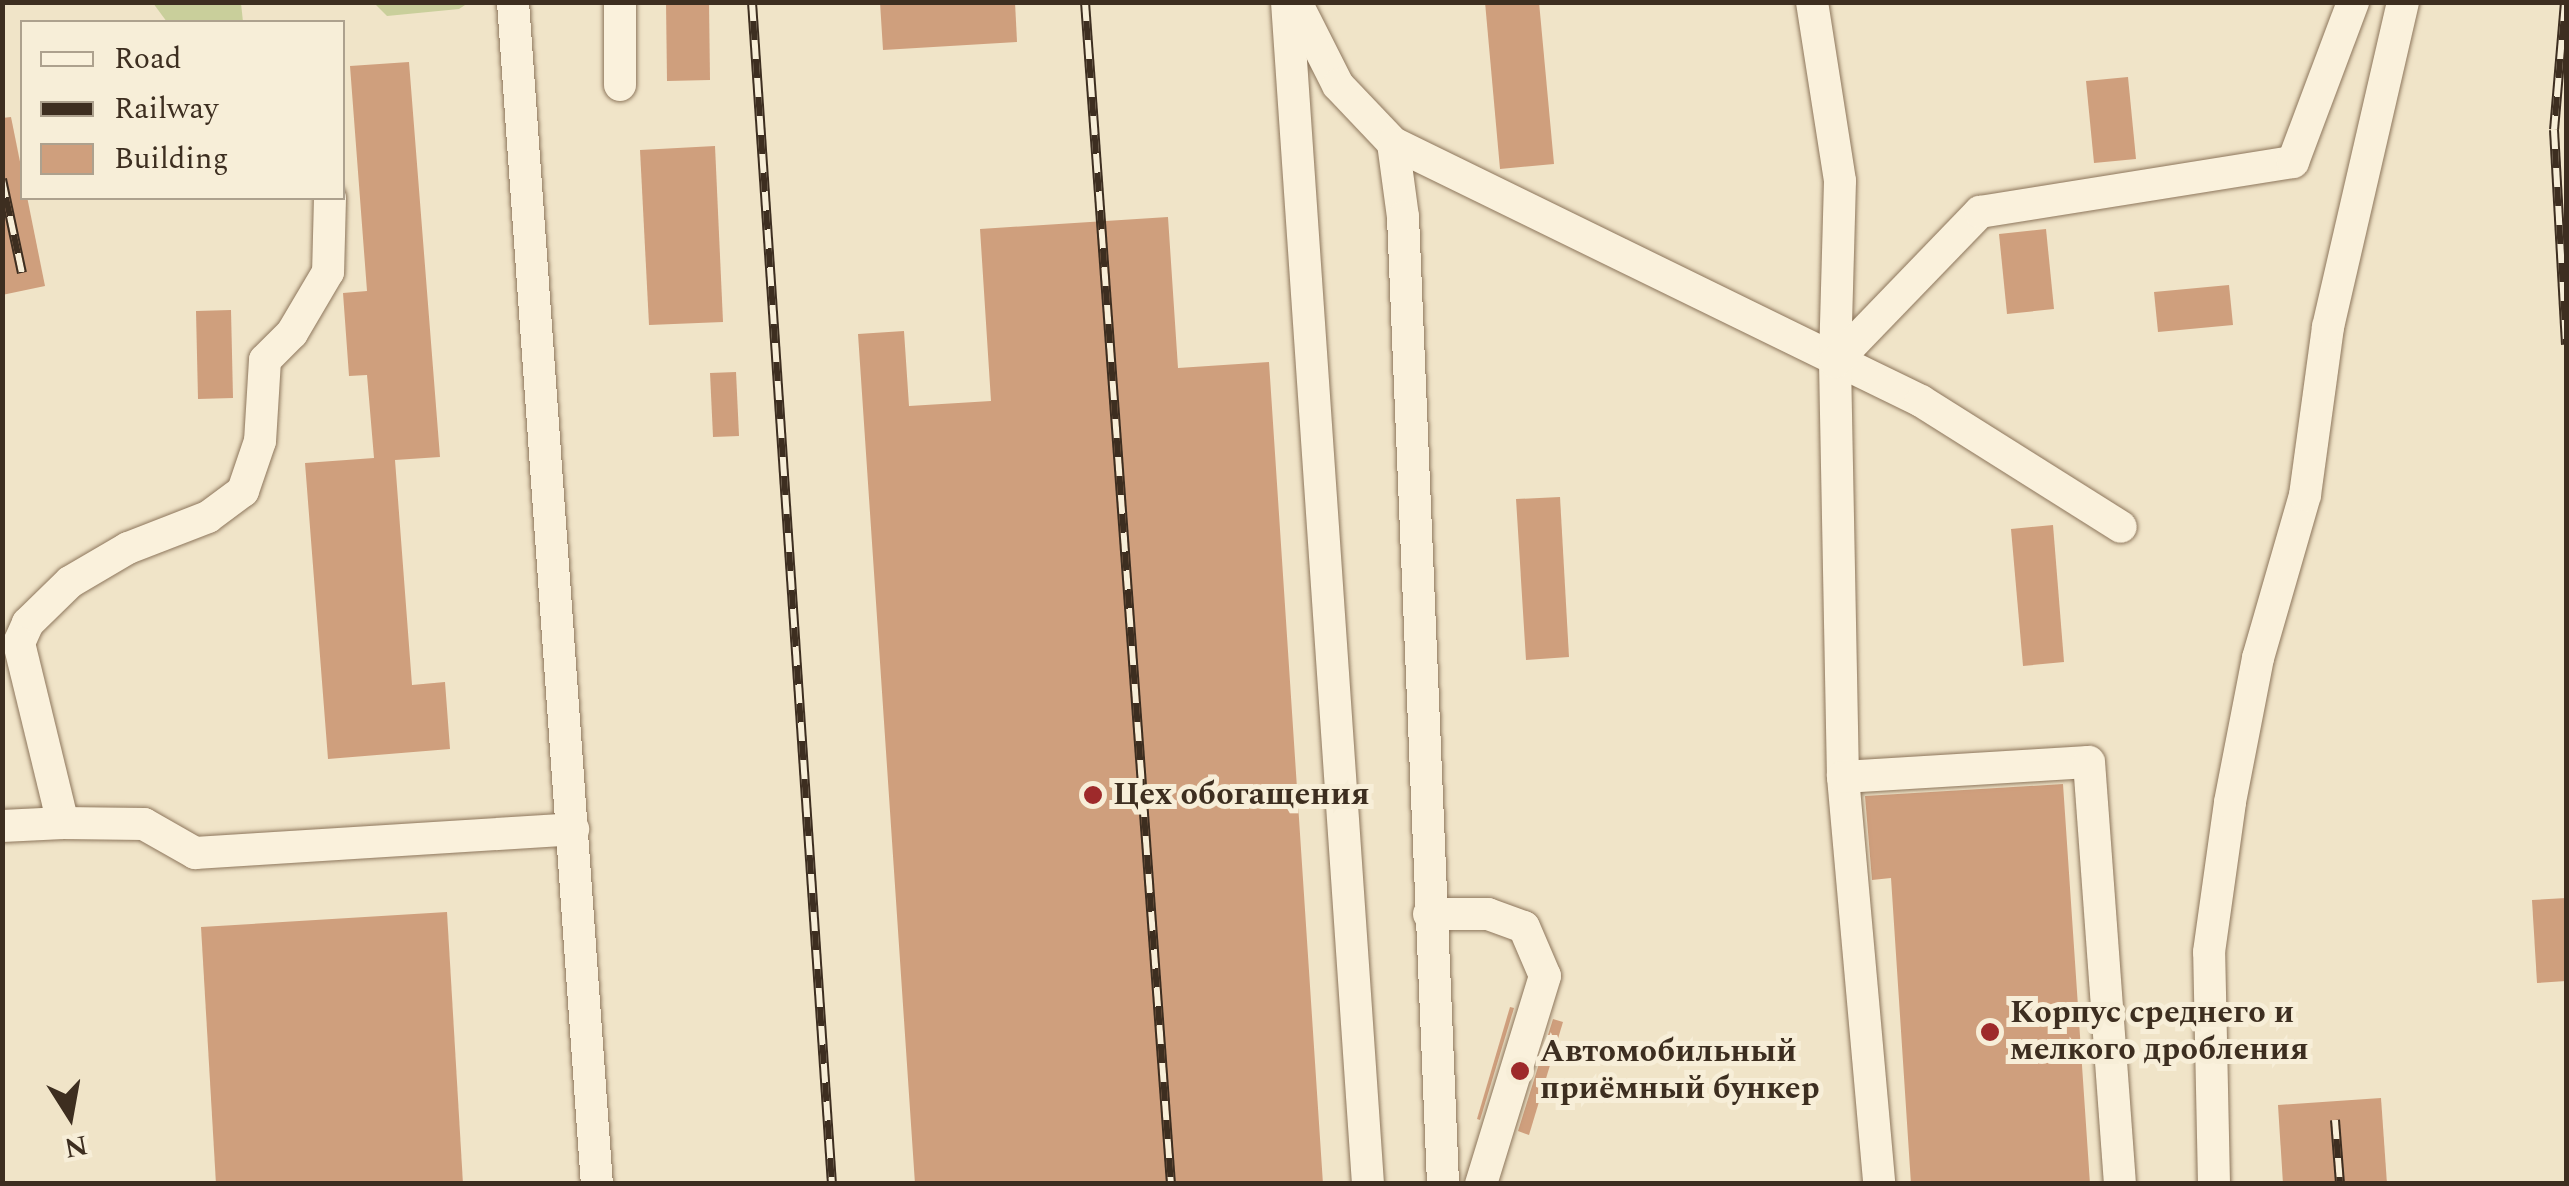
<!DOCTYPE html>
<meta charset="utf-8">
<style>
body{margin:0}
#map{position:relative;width:2569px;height:1186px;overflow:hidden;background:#f0e4c8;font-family:Spectral,serif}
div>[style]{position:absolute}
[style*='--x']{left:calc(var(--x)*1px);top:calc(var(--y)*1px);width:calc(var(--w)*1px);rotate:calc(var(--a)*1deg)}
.green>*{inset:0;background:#c9cf9b}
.building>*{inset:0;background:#cf9f7d}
.roads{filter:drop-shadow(0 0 2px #8d765c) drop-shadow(0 0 2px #8d765c)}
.minor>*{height:32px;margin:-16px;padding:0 16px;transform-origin:16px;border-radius:16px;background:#faf1dc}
.rail>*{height:10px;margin-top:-5px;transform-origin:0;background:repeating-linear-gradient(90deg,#f7eed8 0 19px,#3d2e20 0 38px);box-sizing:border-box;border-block:2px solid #3d2e20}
.dots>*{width:28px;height:28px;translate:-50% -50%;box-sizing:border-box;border:5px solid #f7eed8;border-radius:50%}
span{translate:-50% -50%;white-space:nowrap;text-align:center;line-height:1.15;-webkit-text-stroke:10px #f7eed8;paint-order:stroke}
.poi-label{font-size:32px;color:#3d2e20;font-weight:700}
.left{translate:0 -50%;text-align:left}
.frame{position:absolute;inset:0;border:5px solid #3d2e20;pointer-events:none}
.legend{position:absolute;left:20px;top:20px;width:325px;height:180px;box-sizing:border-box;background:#f7eed8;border:2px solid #ada18e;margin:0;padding:12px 18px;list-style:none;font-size:30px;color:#3d2e20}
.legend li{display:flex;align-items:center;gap:20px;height:50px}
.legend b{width:50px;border:2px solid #ada18e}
.north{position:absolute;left:20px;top:1066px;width:100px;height:100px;-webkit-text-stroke:8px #f7eed8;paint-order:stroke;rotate:169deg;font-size:28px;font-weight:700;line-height:40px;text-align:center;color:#3d2e20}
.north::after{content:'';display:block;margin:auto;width:35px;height:45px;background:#3d2e20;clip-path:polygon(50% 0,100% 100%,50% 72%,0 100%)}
</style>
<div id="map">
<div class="green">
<div style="clip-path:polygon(153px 3px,241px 3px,243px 22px,167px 22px)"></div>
<div style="clip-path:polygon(374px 3px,374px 2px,468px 3px,459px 9px,387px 16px)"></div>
</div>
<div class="building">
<div style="clip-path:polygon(666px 2px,709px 2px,710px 80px,667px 81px)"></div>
<div style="clip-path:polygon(880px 2px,1015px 2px,1017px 42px,883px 50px)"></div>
<div style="clip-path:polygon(1485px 2px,1539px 2px,1554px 164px,1500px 169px)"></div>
<div style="clip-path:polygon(409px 62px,440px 457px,395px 460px,412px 685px,445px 682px,450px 749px,328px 759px,305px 463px,374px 458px,367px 375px,349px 376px,343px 293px,367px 291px,350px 66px)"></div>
<div style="clip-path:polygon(2128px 77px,2136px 159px,2094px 163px,2086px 81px)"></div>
<div style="clip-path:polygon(11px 117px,45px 286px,2px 295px,2px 118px)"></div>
<div style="clip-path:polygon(715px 146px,723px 322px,649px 325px,640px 150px)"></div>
<div style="clip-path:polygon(1168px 217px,1178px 368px,1269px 362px,1323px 1184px,915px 1184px,858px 334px,904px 331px,909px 406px,991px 401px,980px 229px)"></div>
<div style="clip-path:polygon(2046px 229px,2054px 309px,2007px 314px,1999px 234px)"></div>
<div style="clip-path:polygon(2229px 285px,2233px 325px,2158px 332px,2154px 292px)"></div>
<div style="clip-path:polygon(231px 310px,233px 398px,198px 399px,196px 311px)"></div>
<div style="clip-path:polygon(736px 372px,739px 436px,713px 437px,710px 373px)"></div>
<div style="clip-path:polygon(1560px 497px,1569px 657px,1526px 660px,1516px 499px)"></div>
<div style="clip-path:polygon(2053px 525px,2064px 662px,2023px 666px,2011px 529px)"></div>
<div style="clip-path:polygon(2063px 784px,2090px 1184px,1911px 1184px,1891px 878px,1872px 880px,1865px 796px)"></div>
<div style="clip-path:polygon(2566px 898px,2566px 981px,2537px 983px,2532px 900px)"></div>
<div style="clip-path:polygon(447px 912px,463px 1184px,216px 1184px,201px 927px)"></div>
<div style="clip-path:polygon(1510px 1007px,1514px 1008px,1480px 1120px,1477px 1119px)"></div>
<div style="clip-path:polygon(1553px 1019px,1563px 1022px,1529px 1135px,1518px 1131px)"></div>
<div style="clip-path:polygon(2381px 1098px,2387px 1184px,2283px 1184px,2278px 1105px)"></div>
</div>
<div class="roads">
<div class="minor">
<div style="--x:513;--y:2;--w:1185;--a:85.94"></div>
<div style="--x:620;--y:2;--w:83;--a:90"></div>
<div style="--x:1287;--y:2;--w:1185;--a:86.08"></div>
<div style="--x:1296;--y:2;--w:93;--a:63.2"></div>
<div style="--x:1338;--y:85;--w:80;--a:46.5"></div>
<div style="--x:1393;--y:143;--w:588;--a:26.04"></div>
<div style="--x:1921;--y:401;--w:236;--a:32.2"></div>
<div style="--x:1812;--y:2;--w:181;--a:81.1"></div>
<div style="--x:1840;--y:181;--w:181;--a:91.6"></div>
<div style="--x:1835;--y:362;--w:415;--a:88.9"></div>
<div style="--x:1843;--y:777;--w:409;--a:84.9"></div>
<div style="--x:1393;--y:143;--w:75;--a:82.3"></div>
<div style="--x:1403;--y:217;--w:968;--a:87.63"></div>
<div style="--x:330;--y:198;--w:74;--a:91.5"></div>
<div style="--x:328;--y:272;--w:71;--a:120.5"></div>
<div style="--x:292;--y:333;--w:38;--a:135"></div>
<div style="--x:265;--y:360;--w:81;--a:93.5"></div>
<div style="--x:260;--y:441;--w:53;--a:108.8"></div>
<div style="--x:243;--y:491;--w:44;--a:143.4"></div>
<div style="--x:208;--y:517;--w:86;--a:158.8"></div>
<div style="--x:128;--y:548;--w:67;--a:149.6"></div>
<div style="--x:70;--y:582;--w:59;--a:135.7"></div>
<div style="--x:28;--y:623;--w:22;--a:114"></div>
<div style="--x:19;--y:643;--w:185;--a:76.3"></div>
<div style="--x:63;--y:823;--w:81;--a:0.7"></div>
<div style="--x:144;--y:824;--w:59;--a:29.6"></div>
<div style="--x:195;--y:853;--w:379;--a:-3.6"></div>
<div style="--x:1835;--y:362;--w:209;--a:-46"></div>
<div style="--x:1980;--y:212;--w:317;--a:-9.1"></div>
<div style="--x:2293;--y:162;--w:171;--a:-69.4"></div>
<div style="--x:1843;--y:777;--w:246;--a:-3.5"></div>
<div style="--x:2089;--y:762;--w:423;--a:85.8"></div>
<div style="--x:2;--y:826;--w:61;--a:-2.8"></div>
<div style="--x:1429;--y:914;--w:59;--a:0"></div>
<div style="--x:1488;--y:914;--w:38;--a:20"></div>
<div style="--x:1524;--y:927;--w:53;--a:66.8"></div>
<div style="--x:1545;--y:976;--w:218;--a:107.1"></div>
<div style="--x:2214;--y:1184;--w:232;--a:-91.2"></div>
<div style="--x:2209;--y:952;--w:151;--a:-82"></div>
<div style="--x:2230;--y:802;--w:147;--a:-79"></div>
<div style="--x:2258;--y:658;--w:170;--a:-73.9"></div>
<div style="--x:2305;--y:495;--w:170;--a:-82.2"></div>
<div style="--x:2328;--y:327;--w:334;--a:-77"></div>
</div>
</div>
<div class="rail">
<div style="--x:752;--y:2;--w:1185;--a:86.13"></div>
<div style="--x:1085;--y:2;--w:1185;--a:85.84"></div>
<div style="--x:2565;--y:2;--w:128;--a:94.9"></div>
<div style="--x:2554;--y:130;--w:215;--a:86.8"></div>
<div style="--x:2;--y:179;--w:96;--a:78"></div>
<div style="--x:2335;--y:1120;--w:64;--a:85.5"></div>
</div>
<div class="dots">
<div style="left:1093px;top:795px;background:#9e2a2b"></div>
<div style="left:1990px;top:1032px;background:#9e2a2b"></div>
<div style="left:1520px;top:1071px;background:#9e2a2b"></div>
</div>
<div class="poi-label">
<span class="left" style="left:1113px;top:795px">Цех обогащения</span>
<span class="left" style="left:2010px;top:1032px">Корпус среднего и<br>мелкого дробления</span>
<span class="left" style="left:1540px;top:1071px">Автомобильный<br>приёмный бункер</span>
</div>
<div class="frame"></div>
<ul class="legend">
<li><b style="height:12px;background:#faf1dc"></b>Road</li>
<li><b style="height:12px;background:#3d2e20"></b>Railway</li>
<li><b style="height:28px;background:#cf9f7d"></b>Building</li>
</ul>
<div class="north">N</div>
</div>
